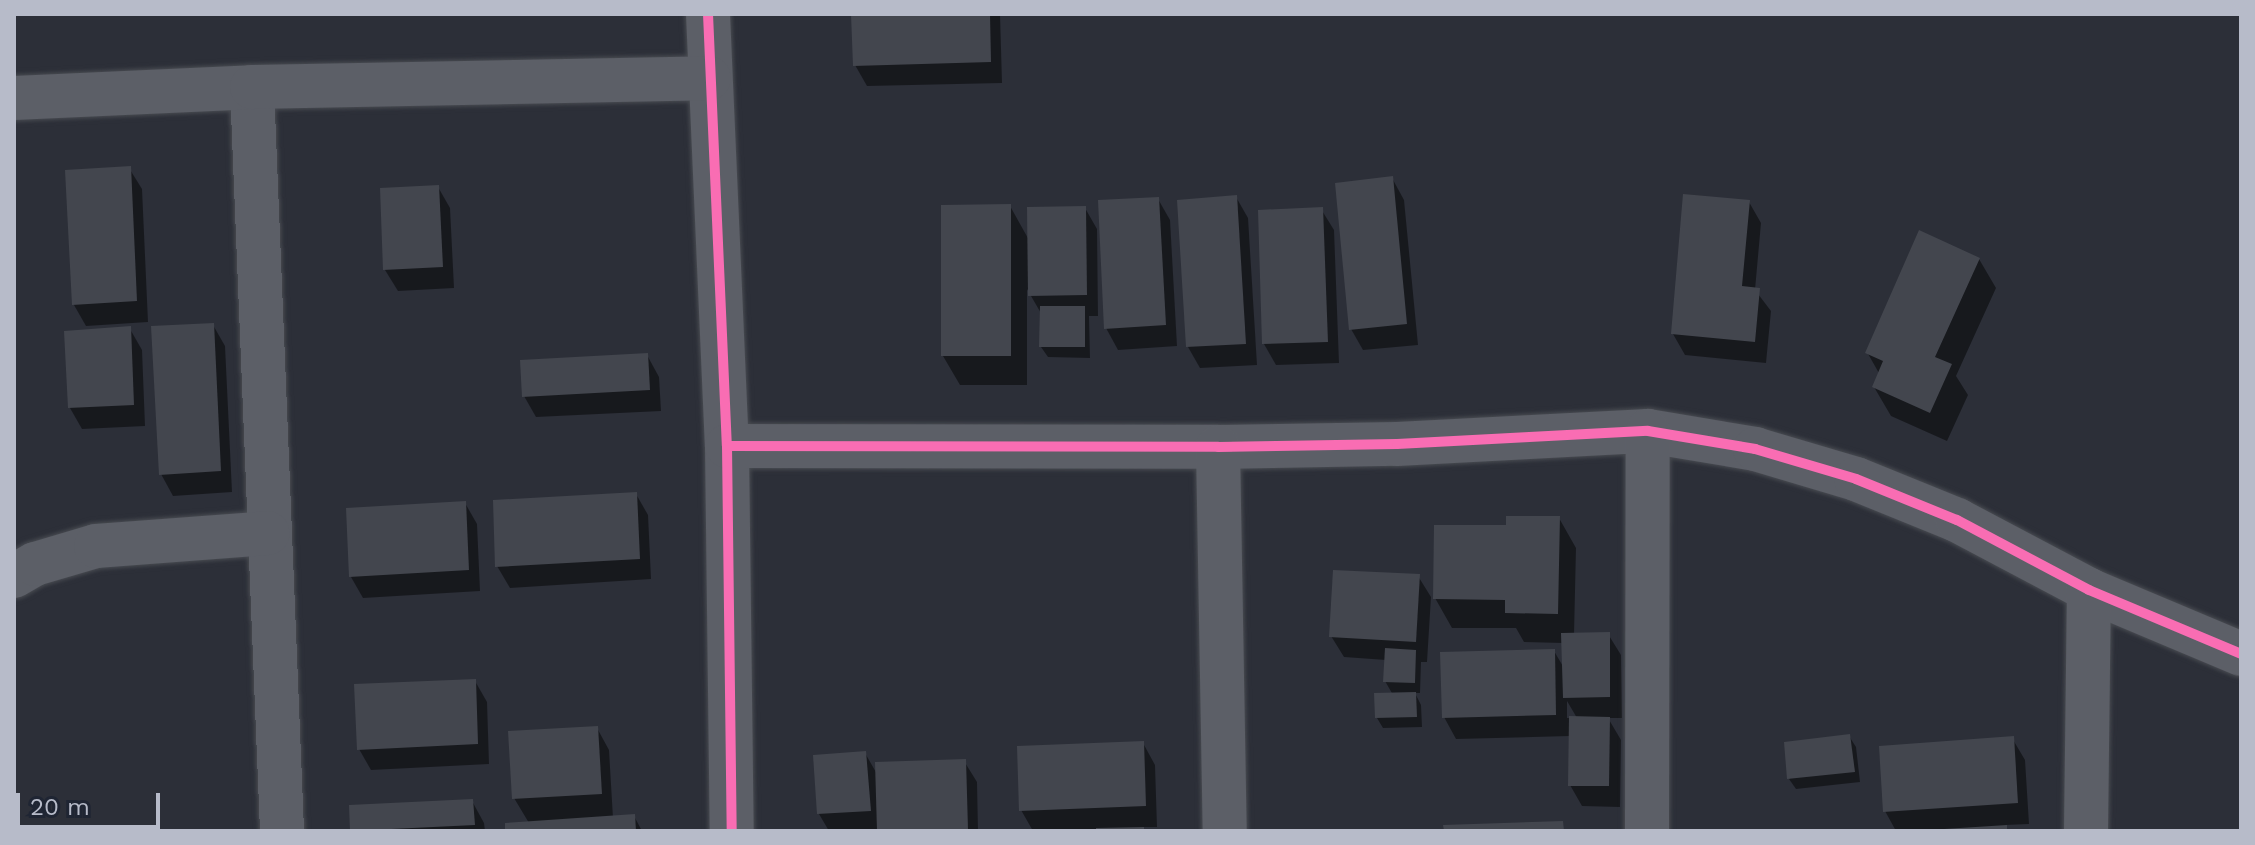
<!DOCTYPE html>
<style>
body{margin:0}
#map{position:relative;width:2255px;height:845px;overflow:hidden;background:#2c2f38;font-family:"Work Sans",sans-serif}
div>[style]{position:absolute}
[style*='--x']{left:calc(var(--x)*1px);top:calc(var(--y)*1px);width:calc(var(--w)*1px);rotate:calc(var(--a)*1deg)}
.shadow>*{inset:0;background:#0007}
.building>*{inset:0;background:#43464e}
.roads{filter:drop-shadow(0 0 2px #484b51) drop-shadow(0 0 2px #484b51)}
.street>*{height:44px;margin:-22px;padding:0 22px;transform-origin:22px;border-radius:22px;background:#5c5f67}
.cycleway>*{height:10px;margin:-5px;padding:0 5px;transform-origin:5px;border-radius:5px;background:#f96db3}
span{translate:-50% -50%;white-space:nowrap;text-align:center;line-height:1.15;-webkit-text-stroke:7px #1f2533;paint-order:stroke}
.frame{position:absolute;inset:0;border:16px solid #b7bbc9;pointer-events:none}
.scale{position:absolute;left:16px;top:793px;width:144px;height:36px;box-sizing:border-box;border:4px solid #b7bbc9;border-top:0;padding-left:10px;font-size:24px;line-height:28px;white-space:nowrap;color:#b7bbc9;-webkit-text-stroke:6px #1f2533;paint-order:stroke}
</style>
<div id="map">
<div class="shadow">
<div style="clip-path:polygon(853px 14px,1000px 14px,1002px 83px,867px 86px,855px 65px)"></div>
<div style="clip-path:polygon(129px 168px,142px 189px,148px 322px,86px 326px,74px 305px,67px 172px)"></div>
<div style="clip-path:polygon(1392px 178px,1404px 200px,1418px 345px,1363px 350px,1351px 329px)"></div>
<div style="clip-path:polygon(438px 187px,450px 208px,454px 288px,398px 291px,385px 270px)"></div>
<div style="clip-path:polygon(1236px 197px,1248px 218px,1257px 365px,1200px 368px,1188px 347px)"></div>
<div style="clip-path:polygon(1158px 199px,1170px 220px,1177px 346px,1118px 350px,1106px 328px)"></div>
<div style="clip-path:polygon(1749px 202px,1761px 223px,1755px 290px,1771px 311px,1766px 363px,1685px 355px,1673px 334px)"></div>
<div style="clip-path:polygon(1010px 206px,1029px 240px,1085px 208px,1097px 229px,1098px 316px,1089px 316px,1090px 358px,1048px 357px,1041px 347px,1042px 315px,1027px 289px,1027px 385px,960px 385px,943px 356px)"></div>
<div style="clip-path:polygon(1321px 209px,1334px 230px,1339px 363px,1276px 365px,1264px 344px)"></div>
<div style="clip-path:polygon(1979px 259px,1996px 288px,1956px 376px,1968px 395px,1947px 441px,1891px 416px,1874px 387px,1880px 375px,1867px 352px)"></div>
<div style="clip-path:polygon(213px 325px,225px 346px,232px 492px,173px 496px,161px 474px)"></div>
<div style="clip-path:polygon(130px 329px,142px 350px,145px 426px,82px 429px,70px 408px)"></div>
<div style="clip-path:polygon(647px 355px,659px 377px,661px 411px,536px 417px,524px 396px)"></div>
<div style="clip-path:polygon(636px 494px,648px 515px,651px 579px,510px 588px,497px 566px)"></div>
<div style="clip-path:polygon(465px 503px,477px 524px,480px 591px,363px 598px,351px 577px)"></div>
<div style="clip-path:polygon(evenodd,1559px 518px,1576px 548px,1574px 635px,1608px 634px,1621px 655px,1622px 718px,1608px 718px,1621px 740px,1620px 807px,1582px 806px,1570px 785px,1570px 736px,1456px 739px,1444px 717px,1554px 651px,1564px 668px,1563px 643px,1524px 642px,1516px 628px,1452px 628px,1435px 598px,1508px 527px,1559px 518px,1567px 701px,1577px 718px,1567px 718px,1567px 701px)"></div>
<div style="clip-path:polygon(1418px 576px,1431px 597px,1427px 662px,1421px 662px,1420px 693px,1415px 693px,1421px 705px,1422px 727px,1383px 728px,1377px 718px,1393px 695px,1385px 681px,1386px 660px,1344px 657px,1331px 636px)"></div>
<div style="clip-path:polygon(475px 681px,487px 702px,489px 764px,371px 770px,359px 749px)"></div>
<div style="clip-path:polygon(597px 728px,609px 750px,613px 818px,634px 816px,642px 831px,507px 831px,529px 823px,514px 798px)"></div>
<div style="clip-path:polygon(1849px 736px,1856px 747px,1860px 782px,1796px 789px,1789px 779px)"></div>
<div style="clip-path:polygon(2012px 738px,2025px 760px,2029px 824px,2005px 825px,2008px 831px,1896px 831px,1885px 811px)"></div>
<div style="clip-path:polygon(1143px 743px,1155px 765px,1157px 827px,1142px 827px,1144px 831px,1033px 831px,1021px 810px)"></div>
<div style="clip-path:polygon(865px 753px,877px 774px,964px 761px,977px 782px,978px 831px,829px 831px,819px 814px)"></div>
<div style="clip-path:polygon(472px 801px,484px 823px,485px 831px,352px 830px)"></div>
</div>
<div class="building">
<div style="clip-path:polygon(851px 14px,990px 14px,991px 62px,853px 66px)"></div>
<div style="clip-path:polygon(131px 166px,137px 301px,72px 305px,65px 170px)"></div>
<div style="clip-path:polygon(1393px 176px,1407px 324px,1349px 330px,1335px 183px)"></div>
<div style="clip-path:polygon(439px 185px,443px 267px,383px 270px,380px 188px)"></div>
<div style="clip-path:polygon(1683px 194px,1750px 200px,1742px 286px,1760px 288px,1755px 342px,1671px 334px)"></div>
<div style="clip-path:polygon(1237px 195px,1246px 344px,1186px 347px,1177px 200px)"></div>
<div style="clip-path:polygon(1159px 197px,1166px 325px,1104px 329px,1098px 200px)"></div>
<div style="clip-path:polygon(1011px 204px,1011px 356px,941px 356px,941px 205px)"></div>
<div style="clip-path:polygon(1086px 206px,1087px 295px,1028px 296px,1027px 207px)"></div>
<div style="clip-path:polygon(1323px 207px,1328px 342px,1262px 344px,1258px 210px)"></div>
<div style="clip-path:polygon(1919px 230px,1980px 258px,1935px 357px,1952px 364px,1930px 413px,1872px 387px,1883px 361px,1865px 353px)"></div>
<div style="clip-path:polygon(1040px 306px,1085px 306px,1085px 347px,1039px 347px)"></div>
<div style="clip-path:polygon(214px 323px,221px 471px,159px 475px,151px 326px)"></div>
<div style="clip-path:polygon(131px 326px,134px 405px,68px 408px,64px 331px)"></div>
<div style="clip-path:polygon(648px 353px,650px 390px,522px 397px,520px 360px)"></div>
<div style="clip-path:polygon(637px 492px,640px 559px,495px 567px,493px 500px)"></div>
<div style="clip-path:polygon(466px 501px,469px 570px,349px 577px,346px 508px)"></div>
<div style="clip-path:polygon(1506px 516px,1560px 516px,1558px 614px,1505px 613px,1505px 600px,1433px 599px,1434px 525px,1506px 525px)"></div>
<div style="clip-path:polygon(1333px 570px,1420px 574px,1416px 642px,1329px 637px)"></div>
<div style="clip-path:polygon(1610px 632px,1610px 697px,1563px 698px,1561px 633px)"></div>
<div style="clip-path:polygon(1385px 648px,1416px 650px,1415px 683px,1383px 682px)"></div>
<div style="clip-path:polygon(1555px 649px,1556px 715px,1442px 718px,1440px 652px)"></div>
<div style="clip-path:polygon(476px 679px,478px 744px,357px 750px,354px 684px)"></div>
<div style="clip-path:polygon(1416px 692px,1417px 717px,1375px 718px,1374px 693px)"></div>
<div style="clip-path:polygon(1569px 716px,1610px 717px,1609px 786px,1568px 786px)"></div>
<div style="clip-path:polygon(598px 726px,602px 794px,512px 799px,508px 731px)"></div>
<div style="clip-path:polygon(1850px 734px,1855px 772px,1787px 779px,1784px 742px)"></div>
<div style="clip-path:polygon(2014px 736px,2018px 803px,1883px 812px,1879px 746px)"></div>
<div style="clip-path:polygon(1144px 741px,1146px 806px,1019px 811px,1017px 746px)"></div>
<div style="clip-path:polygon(866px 751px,871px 811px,817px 814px,813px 755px)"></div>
<div style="clip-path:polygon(966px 759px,968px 829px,877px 831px,875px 762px)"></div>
<div style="clip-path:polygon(473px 799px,475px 825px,350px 831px,349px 805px)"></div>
<div style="clip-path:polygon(635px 814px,636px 831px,505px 831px,505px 823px)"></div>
<div style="clip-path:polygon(1563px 821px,1564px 831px,1444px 831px,1443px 825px)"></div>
<div style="clip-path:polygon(2007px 825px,2007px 831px,1944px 831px,1944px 829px)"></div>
<div style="clip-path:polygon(1144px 827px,1144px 831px,1096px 831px,1096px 828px)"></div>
</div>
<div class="roads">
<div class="street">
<div style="--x:708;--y:14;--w:432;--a:87.5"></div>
<div style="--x:727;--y:446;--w:385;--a:89.3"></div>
<div style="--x:252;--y:87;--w:745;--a:87.69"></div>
<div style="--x:14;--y:98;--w:238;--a:-2.6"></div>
<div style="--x:252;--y:87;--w:457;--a:-1.1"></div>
<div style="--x:727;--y:446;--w:491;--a:0.1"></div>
<div style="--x:1218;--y:447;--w:179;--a:-1"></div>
<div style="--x:1397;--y:444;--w:251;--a:-3"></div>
<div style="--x:1648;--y:431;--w:109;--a:9.5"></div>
<div style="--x:1755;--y:449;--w:105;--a:16.5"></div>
<div style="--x:1856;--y:479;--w:109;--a:22.1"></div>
<div style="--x:1957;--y:520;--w:149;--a:27.9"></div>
<div style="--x:2089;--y:590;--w:165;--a:22.8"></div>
<div style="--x:1218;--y:447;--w:384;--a:89"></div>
<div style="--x:14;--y:576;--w:24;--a:-30"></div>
<div style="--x:35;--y:564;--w:64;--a:-16.4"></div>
<div style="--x:96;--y:546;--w:172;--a:-4.3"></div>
<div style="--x:1647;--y:831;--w:400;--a:-89.9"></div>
<div style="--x:2086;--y:831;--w:241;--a:-89.3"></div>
</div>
</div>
<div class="cycleway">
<div style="--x:708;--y:14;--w:432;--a:87.5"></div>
<div style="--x:727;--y:446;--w:385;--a:89.3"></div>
<div style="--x:727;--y:446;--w:491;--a:0.1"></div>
<div style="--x:1218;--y:447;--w:179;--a:-1"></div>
<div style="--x:1397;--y:444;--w:251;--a:-3"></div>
<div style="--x:1648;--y:431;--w:109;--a:9.5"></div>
<div style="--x:1755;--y:449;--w:105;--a:16.5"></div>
<div style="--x:1856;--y:479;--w:109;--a:22.1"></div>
<div style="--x:1957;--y:520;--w:149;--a:27.9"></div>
<div style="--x:2089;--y:590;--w:165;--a:22.8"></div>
</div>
<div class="frame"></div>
<div class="scale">20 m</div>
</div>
